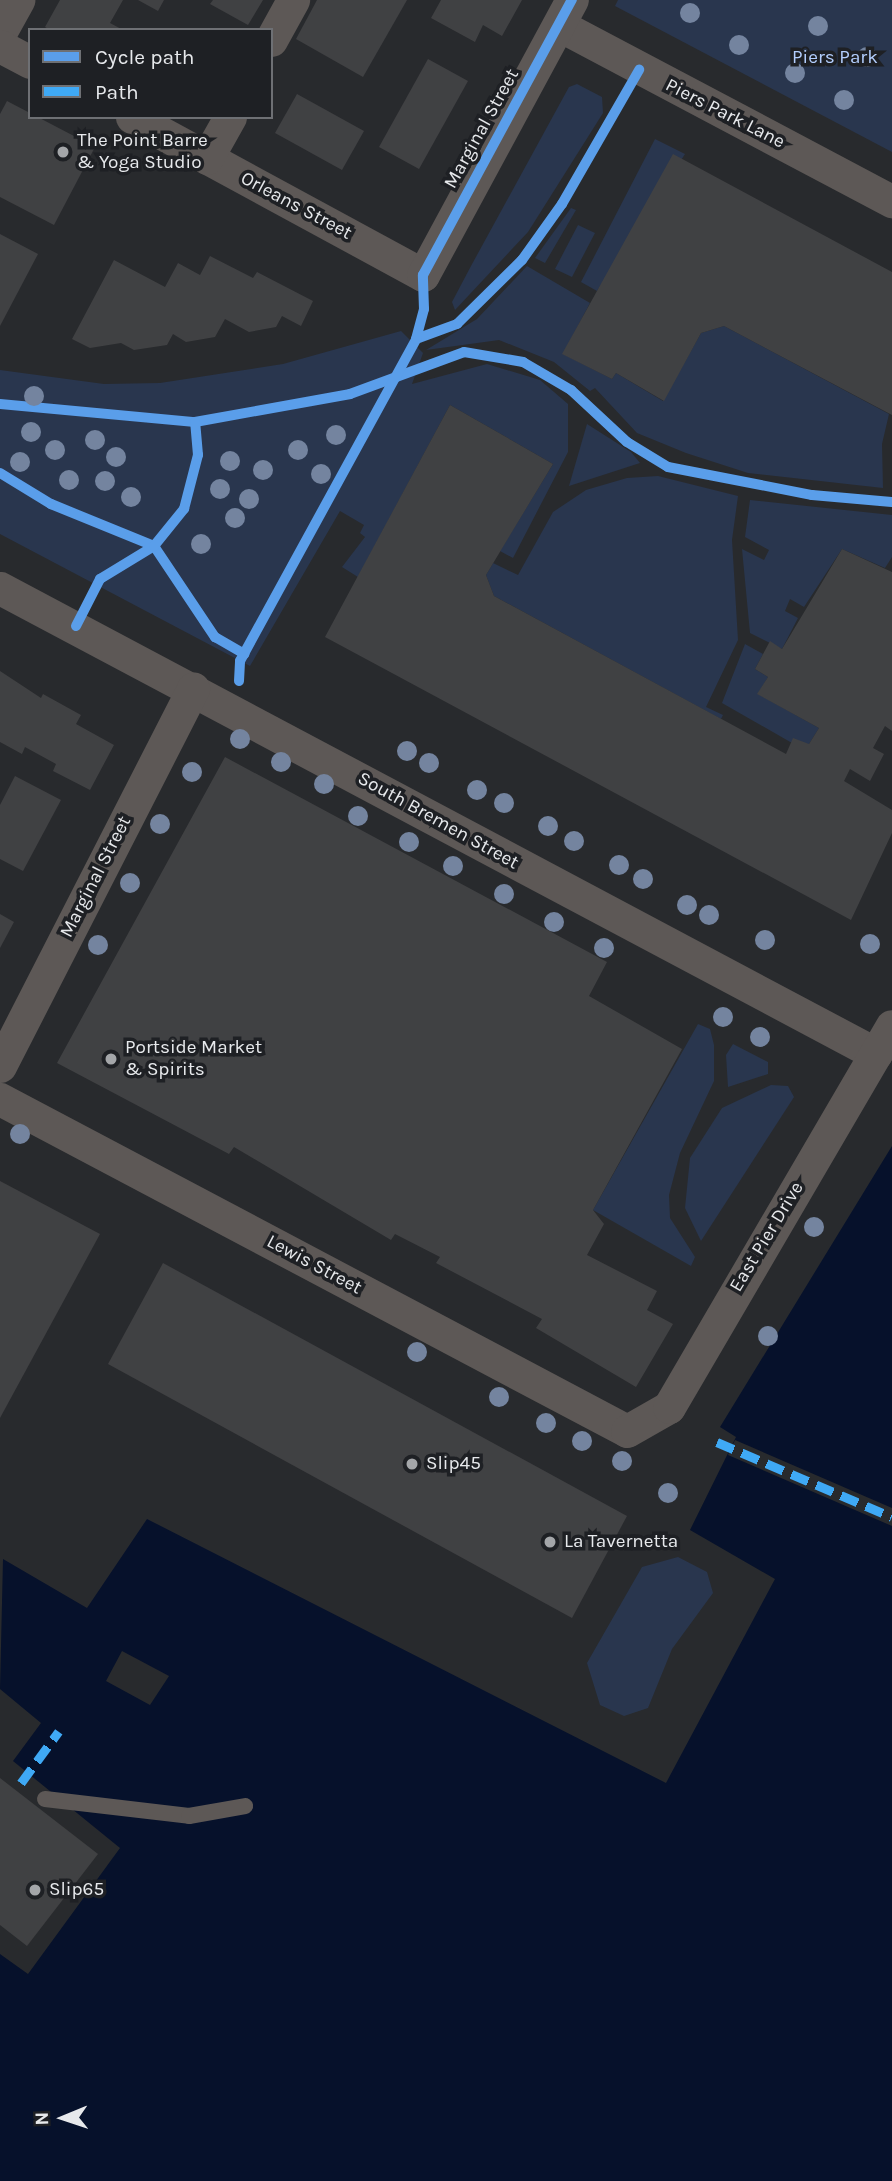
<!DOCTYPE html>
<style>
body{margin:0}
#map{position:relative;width:892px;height:2181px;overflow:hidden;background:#282a2d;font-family:Karla,sans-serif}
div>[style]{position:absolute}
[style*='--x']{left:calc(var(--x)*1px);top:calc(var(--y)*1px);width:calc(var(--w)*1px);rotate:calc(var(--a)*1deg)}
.green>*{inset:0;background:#29364e}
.water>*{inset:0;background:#06112b}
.pier>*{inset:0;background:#282a2d}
.building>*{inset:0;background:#404143}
.lane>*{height:16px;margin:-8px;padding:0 8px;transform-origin:8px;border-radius:8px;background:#5d5856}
.street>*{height:33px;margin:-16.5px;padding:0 16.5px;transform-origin:16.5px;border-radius:16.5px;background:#5d5856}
.quiet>*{height:9px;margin-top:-4.5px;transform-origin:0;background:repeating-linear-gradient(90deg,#3fa9f5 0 18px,transparent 0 27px)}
.cycleway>*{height:10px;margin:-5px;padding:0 5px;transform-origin:5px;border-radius:5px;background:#5a9eea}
.trees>*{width:20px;height:20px;margin:-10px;border-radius:50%;background:#74849f}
.dots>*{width:19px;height:19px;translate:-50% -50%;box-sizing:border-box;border:4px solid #1e2024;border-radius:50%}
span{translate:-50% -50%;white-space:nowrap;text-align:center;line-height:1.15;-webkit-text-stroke:7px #1e2024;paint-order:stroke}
.park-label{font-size:19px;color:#b3cefd}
.street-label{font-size:19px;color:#e7e9ec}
.poi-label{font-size:19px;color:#e7e9ec}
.left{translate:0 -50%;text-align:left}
.legend{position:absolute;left:28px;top:28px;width:245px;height:91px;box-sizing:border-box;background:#1e2024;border:2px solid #6e7074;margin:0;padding:9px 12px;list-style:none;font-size:21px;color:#e7e9ec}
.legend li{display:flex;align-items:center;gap:14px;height:35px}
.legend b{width:35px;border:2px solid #6e7074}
.north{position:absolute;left:28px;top:2083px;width:70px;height:70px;-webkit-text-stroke:5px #1e2024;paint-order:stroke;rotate:268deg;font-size:19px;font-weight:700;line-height:28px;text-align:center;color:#e7e9ec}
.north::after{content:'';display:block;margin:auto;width:24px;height:32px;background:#e7e9ec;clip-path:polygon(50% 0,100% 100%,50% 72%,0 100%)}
</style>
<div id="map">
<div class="green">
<div style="clip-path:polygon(618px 0,892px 0,892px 152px,615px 6px)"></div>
<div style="clip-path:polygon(577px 84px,602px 97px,603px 113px,528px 232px,455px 310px,452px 302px,471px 266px,569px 87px)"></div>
<div style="clip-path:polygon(655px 139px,685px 154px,597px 291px,581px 282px)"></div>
<div style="clip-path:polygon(571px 208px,576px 210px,545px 263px,535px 258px)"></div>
<div style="clip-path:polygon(578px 225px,595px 233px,572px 277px,555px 269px)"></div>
<div style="clip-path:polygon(527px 266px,590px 303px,563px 354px,612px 379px,616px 373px,663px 401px,701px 333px,724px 326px,889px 414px,882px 444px,883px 488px,748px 473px,686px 453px,637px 433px,595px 388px,590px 391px,554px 362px,499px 340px,426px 350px,477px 319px)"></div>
<div style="clip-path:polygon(401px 331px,423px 353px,412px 384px,487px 364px,540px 380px,568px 404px,568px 452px,513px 558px,500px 551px,553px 464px,450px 405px,358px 577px,342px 567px,365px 537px,360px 533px,364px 525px,340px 511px,250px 666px,0 534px,0 370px,104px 384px,160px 383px,283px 364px)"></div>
<div style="clip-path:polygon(587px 424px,631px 452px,640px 463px,569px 486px)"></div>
<div style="clip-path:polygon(658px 476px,738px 496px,732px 540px,738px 640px,706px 707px,723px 715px,721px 719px,494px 596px,486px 575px,493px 563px,518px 575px,553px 512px,586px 490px,627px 478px)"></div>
<div style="clip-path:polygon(750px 500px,892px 515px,892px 557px,885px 568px,842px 549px,804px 607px,790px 599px,785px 611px,798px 618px,782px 649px,750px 633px,742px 549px,764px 560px,769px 550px,745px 537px)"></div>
<div style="clip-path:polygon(745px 644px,763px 654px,755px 669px,768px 677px,758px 694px,819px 728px,809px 744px,792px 743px,722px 703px)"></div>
<div style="clip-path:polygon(698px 1024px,710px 1029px,714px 1045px,714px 1081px,680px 1153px,669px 1195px,670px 1218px,695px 1257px,691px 1266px,593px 1210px)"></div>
<div style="clip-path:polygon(733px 1044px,768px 1062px,768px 1074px,728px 1087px,726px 1055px)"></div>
<div style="clip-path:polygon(771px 1085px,788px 1086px,794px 1097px,701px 1241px,685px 1208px,690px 1158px,722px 1108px)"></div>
<div style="clip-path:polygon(678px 1557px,707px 1572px,713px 1593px,672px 1649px,648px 1708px,624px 1716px,600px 1705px,587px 1663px,642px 1567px)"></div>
</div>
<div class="water">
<div style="clip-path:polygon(892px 1146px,892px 2181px,0 2181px,0 1954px,28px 1974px,120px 1848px,13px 1761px,41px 1723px,0 1689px,3px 1559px,87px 1608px,147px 1519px,666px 1783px,775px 1579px,690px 1530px,736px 1437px,720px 1427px)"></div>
</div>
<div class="pier">
<div style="clip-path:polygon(735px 1440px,892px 1508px,892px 1526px,728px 1455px)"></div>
<div style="clip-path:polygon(122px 1651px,169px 1676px,150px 1705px,106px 1681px)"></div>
</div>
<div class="building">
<div style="clip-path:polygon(60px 0,123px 0,110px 23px,123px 30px,50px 30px,45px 27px)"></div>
<div style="clip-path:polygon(138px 0,164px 0,158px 11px)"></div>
<div style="clip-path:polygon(213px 0,263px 0,248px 25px,210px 4px)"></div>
<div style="clip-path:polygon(317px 0,407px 0,363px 77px,296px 39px)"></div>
<div style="clip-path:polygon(441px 0,522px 0,502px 36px,483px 25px,475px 42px,431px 18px)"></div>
<div style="clip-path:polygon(428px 59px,468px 81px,419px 169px,379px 147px)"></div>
<div style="clip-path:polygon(297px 94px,364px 131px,342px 170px,275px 133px)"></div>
<div style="clip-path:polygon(7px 101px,95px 147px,54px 225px,0 197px,0 114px)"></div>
<div style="clip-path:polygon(673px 154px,892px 272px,892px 415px,724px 326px,701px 333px,664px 401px,616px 373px,612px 379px,562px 354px)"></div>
<div style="clip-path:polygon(0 234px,38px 254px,0 326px)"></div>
<div style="clip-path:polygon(210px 256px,253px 278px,257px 272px,313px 301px,301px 326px,282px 316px,276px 327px,249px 332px,225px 319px,215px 337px,186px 342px,173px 334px,167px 345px,134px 350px,121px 343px,90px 348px,72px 339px,114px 260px,165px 287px,178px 263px,200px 275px)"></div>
<div style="clip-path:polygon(450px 405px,553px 464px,486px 575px,494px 596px,786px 754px,793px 738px,809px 744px,819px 728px,757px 694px,768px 677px,755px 669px,770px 641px,782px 649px,842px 549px,892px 572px,892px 731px,885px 726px,873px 748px,884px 754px,870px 781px,850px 769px,844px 781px,892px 810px,892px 833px,851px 920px,325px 637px)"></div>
<div style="clip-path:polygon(0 671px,41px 698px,43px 694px,81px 715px,76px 724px,114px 745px,90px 790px,53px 771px,56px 764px,25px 747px,22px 754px,0 742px)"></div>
<div style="clip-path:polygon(225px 757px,607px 962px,589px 996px,682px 1049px,593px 1210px,604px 1224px,587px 1255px,657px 1291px,647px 1310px,673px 1324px,636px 1387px,536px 1328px,542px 1319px,436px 1263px,440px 1257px,395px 1234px,391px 1240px,234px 1147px,229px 1154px,57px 1063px)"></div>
<div style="clip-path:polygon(15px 776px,61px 800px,23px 871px,0 859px,0 805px)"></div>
<div style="clip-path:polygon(0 914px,14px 922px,0 948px)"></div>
<div style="clip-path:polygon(0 1181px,100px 1234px,0 1418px)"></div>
<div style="clip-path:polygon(163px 1263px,627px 1516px,572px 1618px,108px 1364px)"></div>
<div style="clip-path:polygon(0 1778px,98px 1854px,27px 1946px,0 1925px)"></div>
</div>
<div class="lane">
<div style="--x:45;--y:1799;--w:145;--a:6.7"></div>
<div style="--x:189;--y:1816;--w:57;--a:-10.1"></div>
</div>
<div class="street">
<div style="--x:559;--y:25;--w:377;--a:27.9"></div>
<div style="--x:0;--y:33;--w:38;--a:-61"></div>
<div style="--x:271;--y:40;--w:46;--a:-61.2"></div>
<div style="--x:0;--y:46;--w:34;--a:28"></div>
<div style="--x:132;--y:117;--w:331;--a:28.5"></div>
<div style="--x:423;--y:275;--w:313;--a:-61.6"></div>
<div style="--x:207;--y:158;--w:47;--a:-60.7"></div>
<div style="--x:0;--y:588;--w:992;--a:28.01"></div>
<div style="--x:0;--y:1066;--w:424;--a:-62.9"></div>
<div style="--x:0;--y:1099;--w:709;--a:27.9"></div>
<div style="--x:627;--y:1431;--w:48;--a:-29.7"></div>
<div style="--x:669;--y:1407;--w:441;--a:-59.7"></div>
</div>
<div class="quiet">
<div style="--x:717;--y:1442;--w:190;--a:23.2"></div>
<div style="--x:21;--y:1783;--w:64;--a:-53.8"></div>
</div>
<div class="cycleway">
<div style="--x:416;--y:339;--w:44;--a:-20.1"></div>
<div style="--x:457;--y:324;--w:91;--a:-44.6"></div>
<div style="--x:522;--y:260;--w:69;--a:-54.5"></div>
<div style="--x:562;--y:204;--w:155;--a:-60.1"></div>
<div style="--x:0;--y:404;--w:196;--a:5.3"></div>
<div style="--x:195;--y:422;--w:158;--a:-10.2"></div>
<div style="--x:350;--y:394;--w:121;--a:-20.2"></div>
<div style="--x:464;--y:352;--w:60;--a:9.6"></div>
<div style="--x:523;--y:362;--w:56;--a:30.3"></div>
<div style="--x:571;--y:390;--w:76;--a:42.9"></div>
<div style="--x:627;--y:442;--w:48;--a:31.4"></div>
<div style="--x:668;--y:467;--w:147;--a:11"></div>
<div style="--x:812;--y:495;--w:80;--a:5"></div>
<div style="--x:0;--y:473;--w:60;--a:31.3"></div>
<div style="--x:51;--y:504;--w:111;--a:22.2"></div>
<div style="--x:154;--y:546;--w:110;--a:56.2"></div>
<div style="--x:215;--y:637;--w:34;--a:30"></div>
<div style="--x:76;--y:626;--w:53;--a:-62.9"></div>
<div style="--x:100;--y:579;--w:63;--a:-31.4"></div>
<div style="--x:154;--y:546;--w:48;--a:-51"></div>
<div style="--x:184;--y:509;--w:56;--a:-75.5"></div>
<div style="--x:198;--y:455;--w:33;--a:-95"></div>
<div style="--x:239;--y:681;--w:20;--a:-87"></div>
<div style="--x:240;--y:661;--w:367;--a:-61.3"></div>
<div style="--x:416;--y:339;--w:31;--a:-75"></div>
<div style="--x:424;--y:309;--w:34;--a:-92"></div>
<div style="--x:423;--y:275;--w:313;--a:-61.6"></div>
</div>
<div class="trees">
<div style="left:690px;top:13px"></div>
<div style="left:818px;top:26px"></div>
<div style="left:739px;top:45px"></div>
<div style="left:867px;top:57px"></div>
<div style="left:795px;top:73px"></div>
<div style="left:844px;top:100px"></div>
<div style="left:34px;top:396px"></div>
<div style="left:31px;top:432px"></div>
<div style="left:336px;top:435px"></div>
<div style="left:95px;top:440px"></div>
<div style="left:55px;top:450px"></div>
<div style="left:298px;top:450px"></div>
<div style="left:116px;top:457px"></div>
<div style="left:230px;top:461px"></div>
<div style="left:20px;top:462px"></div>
<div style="left:263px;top:470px"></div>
<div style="left:321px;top:474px"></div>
<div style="left:69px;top:480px"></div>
<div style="left:105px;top:481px"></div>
<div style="left:220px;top:489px"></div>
<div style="left:131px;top:497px"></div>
<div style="left:249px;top:499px"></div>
<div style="left:235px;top:518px"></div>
<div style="left:201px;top:544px"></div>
<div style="left:240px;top:739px"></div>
<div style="left:407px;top:751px"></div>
<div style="left:281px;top:762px"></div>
<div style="left:429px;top:763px"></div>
<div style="left:192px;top:772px"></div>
<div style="left:324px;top:784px"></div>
<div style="left:477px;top:790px"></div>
<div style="left:504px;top:803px"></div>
<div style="left:358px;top:816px"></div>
<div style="left:160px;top:824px"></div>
<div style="left:548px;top:826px"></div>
<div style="left:574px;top:841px"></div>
<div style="left:409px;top:842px"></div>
<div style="left:619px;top:865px"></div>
<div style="left:453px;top:866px"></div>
<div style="left:643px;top:879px"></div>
<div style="left:130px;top:883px"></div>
<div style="left:504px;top:894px"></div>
<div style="left:687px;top:905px"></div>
<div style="left:709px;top:915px"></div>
<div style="left:554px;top:922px"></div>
<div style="left:765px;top:940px"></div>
<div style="left:870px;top:944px"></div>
<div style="left:98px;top:945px"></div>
<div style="left:604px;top:948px"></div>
<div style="left:723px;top:1017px"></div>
<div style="left:760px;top:1037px"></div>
<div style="left:20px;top:1134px"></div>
<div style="left:814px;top:1227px"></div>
<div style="left:768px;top:1336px"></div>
<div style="left:417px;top:1352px"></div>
<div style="left:499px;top:1397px"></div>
<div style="left:546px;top:1423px"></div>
<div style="left:582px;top:1441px"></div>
<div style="left:622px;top:1461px"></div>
<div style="left:668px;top:1493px"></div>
</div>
<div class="dots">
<div style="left:63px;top:152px;background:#a4a6a9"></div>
<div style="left:111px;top:1059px;background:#a4a6a9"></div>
<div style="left:412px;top:1464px;background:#a4a6a9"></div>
<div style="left:550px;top:1542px;background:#a4a6a9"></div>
<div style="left:35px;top:1890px;background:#a4a6a9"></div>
</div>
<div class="park-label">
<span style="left:835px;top:58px">Piers Park</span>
</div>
<div class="street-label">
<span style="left:725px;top:114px;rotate:27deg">Piers Park Lane</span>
<span style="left:482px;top:129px;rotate:-61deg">Marginal Street</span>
<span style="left:296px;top:206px;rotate:28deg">Orleans Street</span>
<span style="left:438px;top:821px;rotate:29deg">South Bremen Street</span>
<span style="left:96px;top:877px;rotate:-63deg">Marginal Street</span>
<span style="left:767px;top:1237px;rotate:-59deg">East Pier Drive</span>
<span style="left:314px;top:1265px;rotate:28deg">Lewis Street</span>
</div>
<div class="poi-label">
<span class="left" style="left:77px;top:152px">The Point Barre<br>&amp; Yoga Studio</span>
<span class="left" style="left:125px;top:1059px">Portside Market<br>&amp; Spirits</span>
<span class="left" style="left:426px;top:1464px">Slip45</span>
<span class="left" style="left:564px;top:1542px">La Tavernetta</span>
<span class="left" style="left:49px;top:1890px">Slip65</span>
</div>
<ul class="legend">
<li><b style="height:9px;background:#5a9eea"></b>Cycle path</li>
<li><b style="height:9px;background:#3fa9f5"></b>Path</li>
</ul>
<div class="north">N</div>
</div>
